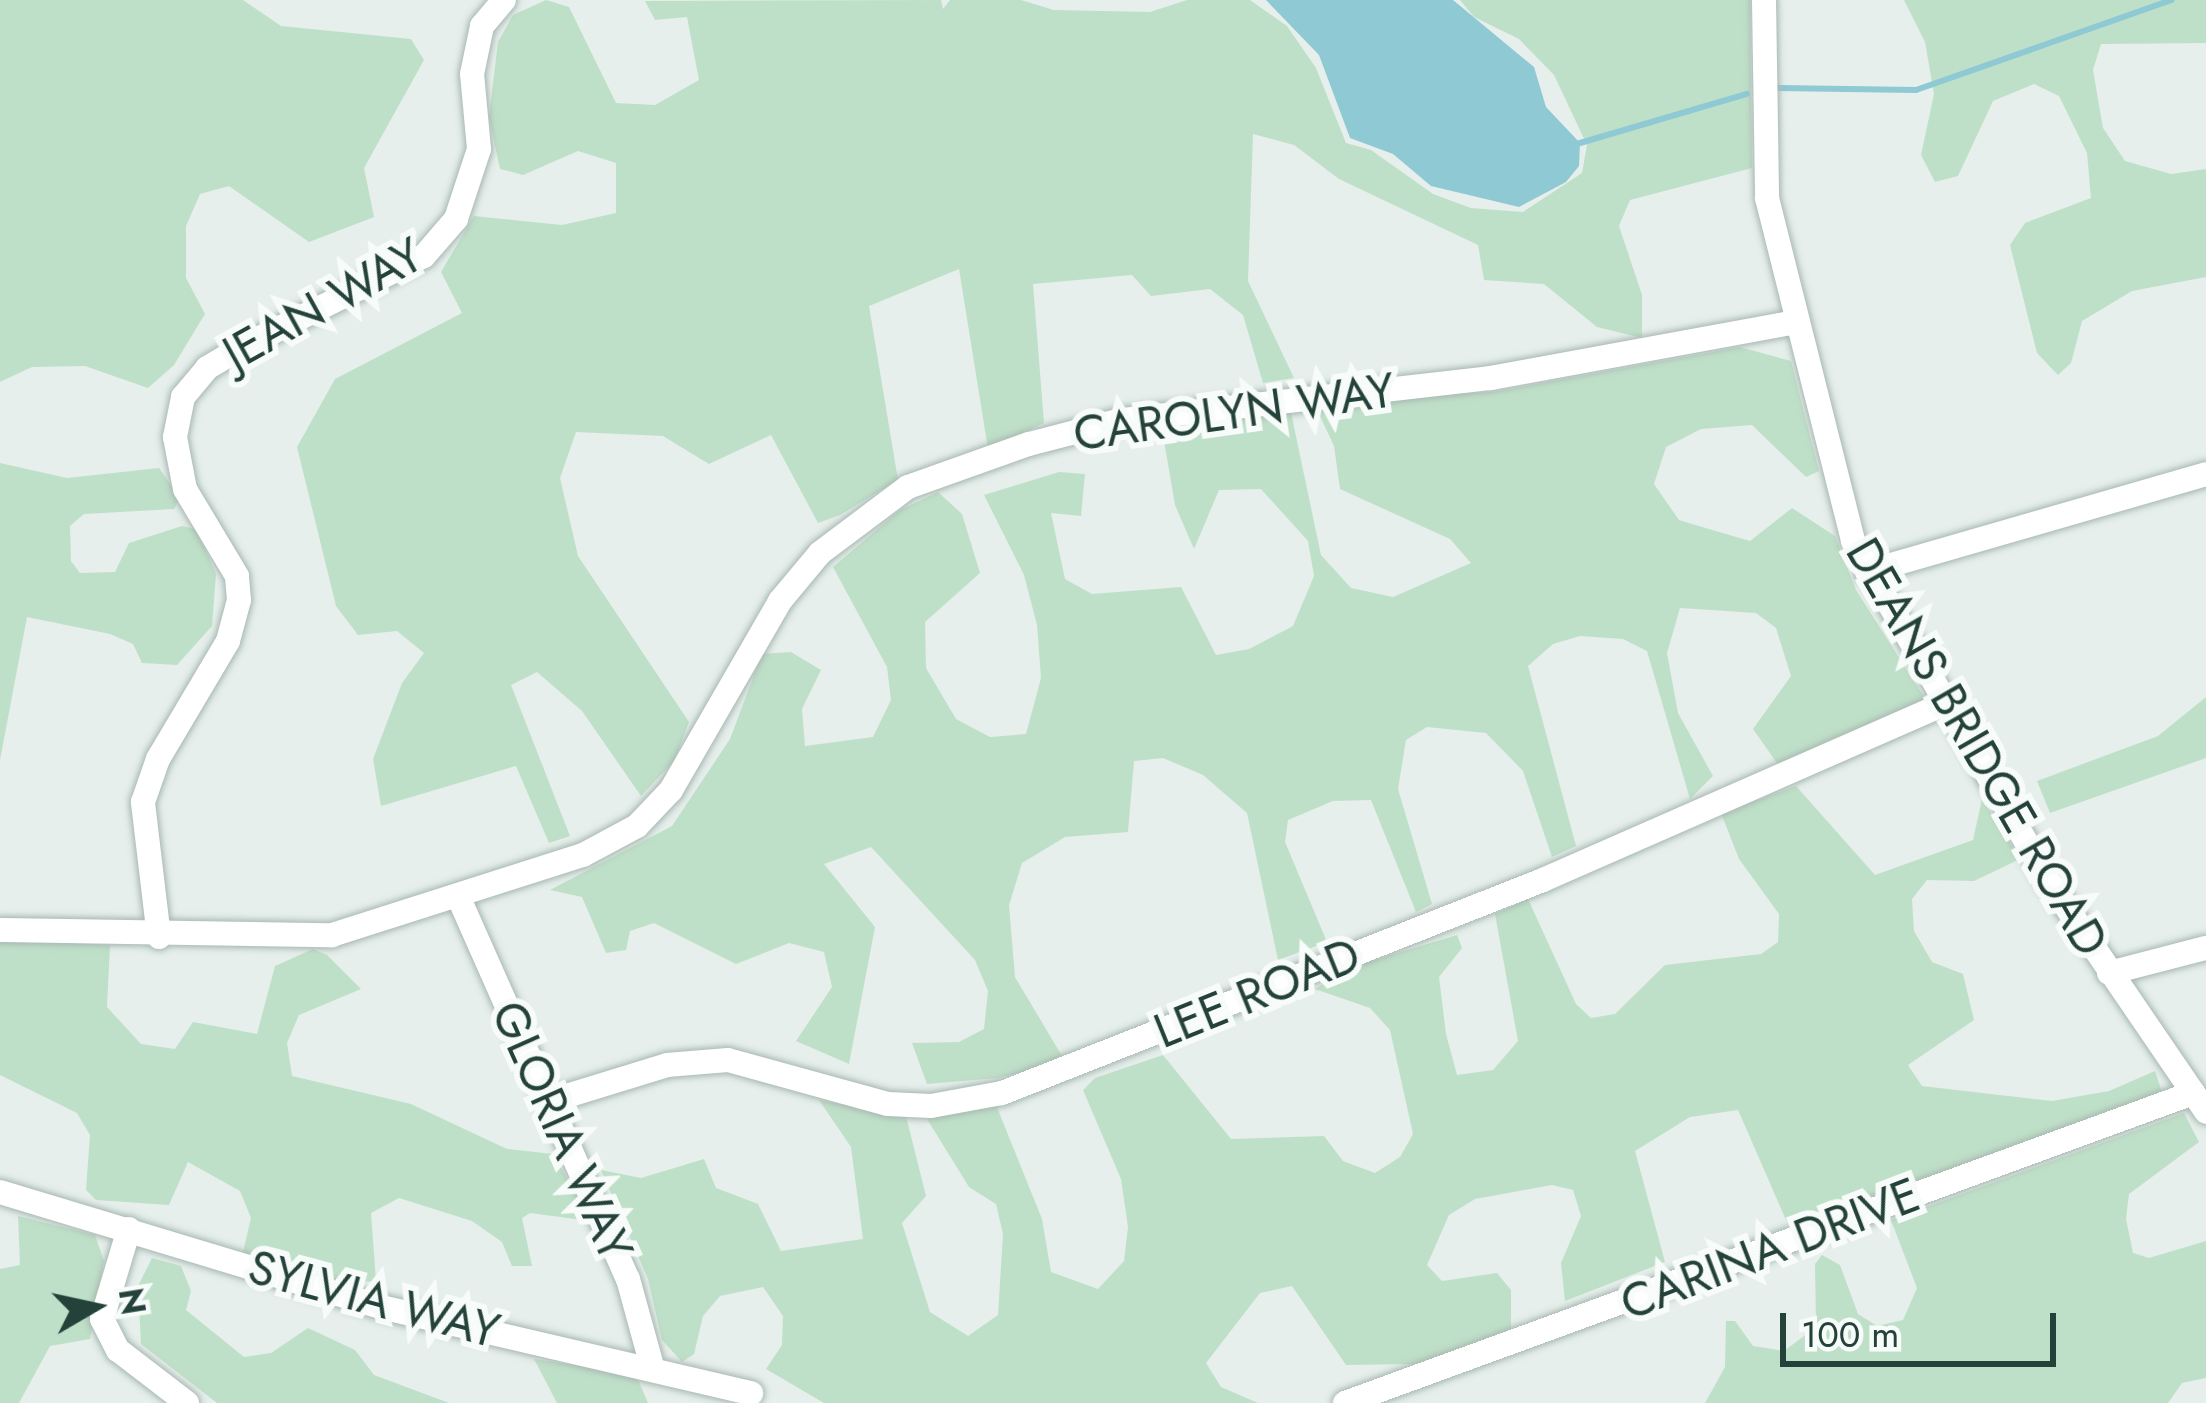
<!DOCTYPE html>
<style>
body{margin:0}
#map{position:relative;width:2206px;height:1403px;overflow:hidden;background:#e6efeb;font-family:Jost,sans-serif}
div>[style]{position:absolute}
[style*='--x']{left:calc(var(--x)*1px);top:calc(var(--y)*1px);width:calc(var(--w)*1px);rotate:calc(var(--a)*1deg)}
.green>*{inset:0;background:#bfe0c8}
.water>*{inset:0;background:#8ec9d4}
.stream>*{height:6px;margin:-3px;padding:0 3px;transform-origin:3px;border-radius:3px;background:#8ec9d4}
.roads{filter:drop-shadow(0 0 3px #a8b8b2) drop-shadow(0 0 3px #a8b8b2)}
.minor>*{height:24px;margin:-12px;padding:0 12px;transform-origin:12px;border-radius:12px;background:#fff}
span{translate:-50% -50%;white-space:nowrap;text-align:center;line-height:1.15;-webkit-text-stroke:12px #f7fbf9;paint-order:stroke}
.street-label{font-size:48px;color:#24423a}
.north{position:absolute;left:36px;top:1247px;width:120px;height:120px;-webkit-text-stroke:9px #f7fbf9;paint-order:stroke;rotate:81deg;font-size:33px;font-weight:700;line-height:48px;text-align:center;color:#24423a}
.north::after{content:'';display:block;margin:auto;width:42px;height:54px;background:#24423a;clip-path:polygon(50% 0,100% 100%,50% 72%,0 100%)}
.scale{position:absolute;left:1780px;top:1313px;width:276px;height:54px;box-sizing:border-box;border:6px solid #24423a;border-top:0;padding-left:15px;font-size:36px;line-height:42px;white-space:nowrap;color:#24423a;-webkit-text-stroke:9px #f7fbf9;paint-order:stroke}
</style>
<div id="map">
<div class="green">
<div style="clip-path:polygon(0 0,243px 0,281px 26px,411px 39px,424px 60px,364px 168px,374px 217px,309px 242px,229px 186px,200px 194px,186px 226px,186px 278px,205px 314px,174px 365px,148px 388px,85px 366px,32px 367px,0 382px)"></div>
<div style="clip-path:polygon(546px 0,569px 7px,616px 103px,655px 105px,699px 80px,687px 17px,655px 20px,645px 1px,941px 0,943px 9px,950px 0,1021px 0,1054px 10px,1150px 12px,1187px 0,1250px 0,1287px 26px,1316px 68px,1346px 143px,1371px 150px,1433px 194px,1471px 208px,1523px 212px,1582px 173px,1587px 145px,1554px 75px,1519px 39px,1474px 17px,1460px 0,1750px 0,1752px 168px,1630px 200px,1619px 226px,1642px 295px,1642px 338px,1597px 327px,1544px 284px,1484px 280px,1478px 245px,1339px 179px,1294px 145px,1253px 134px,1248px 281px,1294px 378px,1263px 383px,1243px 315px,1210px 289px,1151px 296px,1132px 275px,1033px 284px,1044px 423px,988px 449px,959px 269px,869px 306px,898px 480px,840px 515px,818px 523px,771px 435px,709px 464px,663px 436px,576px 432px,560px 478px,578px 556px,689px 722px,674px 761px,641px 796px,582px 711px,537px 672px,511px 685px,570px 836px,549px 843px,516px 766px,381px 806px,373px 759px,402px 683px,424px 653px,397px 631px,358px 635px,336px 606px,297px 447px,335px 379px,462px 313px,441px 272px,474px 216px,562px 225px,616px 213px,616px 163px,578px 151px,523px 175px,500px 169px,489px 117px,498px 42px,513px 15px)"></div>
<div style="clip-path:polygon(1904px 0,2206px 0,2206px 43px,2101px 44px,2093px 70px,2103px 128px,2125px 161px,2171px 174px,2206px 169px,2206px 277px,2132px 291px,2082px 321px,2071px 363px,2058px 375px,2037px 353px,2010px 245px,2025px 223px,2091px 198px,2087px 153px,2059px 96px,2034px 84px,1993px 101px,1958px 176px,1935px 182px,1921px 155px,1934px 94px,1925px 42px)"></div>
<div style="clip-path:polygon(1740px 347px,1791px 361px,1819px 471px,1806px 477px,1752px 425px,1701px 429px,1666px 447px,1654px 484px,1679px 520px,1709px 529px,1750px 541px,1792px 508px,1835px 536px,1856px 590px,1928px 703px,1779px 766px,1753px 729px,1791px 676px,1776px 628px,1756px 613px,1680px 608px,1667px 653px,1678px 713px,1713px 776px,1690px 799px,1647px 651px,1623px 639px,1580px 636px,1553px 644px,1528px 666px,1576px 846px,1552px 857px,1523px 771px,1486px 733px,1427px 727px,1406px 740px,1398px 789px,1432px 904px,1416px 912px,1371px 800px,1333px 801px,1288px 820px,1285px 842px,1327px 942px,1278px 960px,1247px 813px,1203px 775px,1163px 758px,1134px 761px,1128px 832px,1065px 837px,1022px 863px,1009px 905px,1015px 977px,1065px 1061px,998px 1078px,927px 1084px,912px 1043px,959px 1042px,984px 1029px,988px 991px,975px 960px,871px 847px,824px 864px,875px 927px,849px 1064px,796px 1041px,832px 987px,824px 952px,789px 943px,736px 964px,654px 923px,630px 931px,626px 950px,606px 953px,582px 897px,550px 890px,672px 826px,730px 739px,762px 654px,791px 652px,821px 670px,802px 709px,805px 746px,873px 737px,891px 700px,887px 667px,833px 567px,900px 510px,938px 492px,962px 514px,980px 573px,925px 622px,926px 668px,956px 719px,990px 737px,1026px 734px,1041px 678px,1037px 625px,1024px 575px,984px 495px,1059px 472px,1085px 474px,1081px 516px,1051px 513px,1065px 579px,1092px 594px,1181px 587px,1216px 655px,1249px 649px,1293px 626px,1314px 576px,1308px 541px,1261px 489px,1219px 490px,1194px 549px,1175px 505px,1162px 429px,1289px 403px,1321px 555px,1351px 588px,1393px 597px,1471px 563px,1450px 539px,1340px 489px,1334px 446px,1312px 399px,1493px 392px)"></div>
<div style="clip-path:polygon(0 463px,67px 478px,159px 468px,180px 498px,174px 509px,84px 514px,70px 526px,71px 561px,80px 573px,115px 572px,129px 543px,182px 526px,196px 529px,216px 574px,212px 626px,177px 665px,142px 663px,133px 644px,110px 634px,27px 617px,0 760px)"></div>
<div style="clip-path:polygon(2206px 697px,2206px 758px,2050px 813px,2037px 781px,2158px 736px)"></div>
<div style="clip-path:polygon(1796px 786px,1875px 875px,1973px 840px,1982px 799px,2020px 859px,1974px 881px,1927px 880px,1912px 899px,1914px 931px,1932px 962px,1963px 974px,1974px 1020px,1908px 1065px,1922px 1086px,2052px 1101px,2109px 1091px,2155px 1071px,2164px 1098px,1789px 1227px,1738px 1110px,1690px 1117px,1635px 1151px,1665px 1262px,1565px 1301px,1561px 1263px,1581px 1216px,1573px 1190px,1552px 1185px,1475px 1199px,1449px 1215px,1427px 1265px,1442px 1281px,1497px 1273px,1511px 1290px,1511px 1334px,1416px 1364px,1346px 1365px,1292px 1286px,1260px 1293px,1206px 1363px,1221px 1387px,1258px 1403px,824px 1403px,766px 1369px,782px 1345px,783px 1316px,763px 1287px,720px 1296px,703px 1316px,694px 1354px,682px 1362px,662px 1340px,648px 1279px,601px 1170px,641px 1178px,704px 1159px,716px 1188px,758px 1204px,781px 1251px,863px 1239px,851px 1147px,819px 1100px,906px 1116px,926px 1196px,902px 1223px,930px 1312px,968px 1336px,998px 1315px,1003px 1234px,996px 1204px,969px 1187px,927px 1119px,996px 1105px,1042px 1219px,1051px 1272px,1098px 1289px,1124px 1261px,1128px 1227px,1121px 1179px,1083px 1090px,1095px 1078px,1163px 1055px,1231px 1139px,1324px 1136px,1343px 1161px,1375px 1173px,1400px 1157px,1413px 1134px,1390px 1030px,1370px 1008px,1315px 989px,1348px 968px,1457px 935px,1462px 948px,1439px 977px,1446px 1034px,1457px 1075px,1493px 1070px,1518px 1041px,1495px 914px,1528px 899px,1576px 1004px,1591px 1018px,1615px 1014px,1665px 965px,1761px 954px,1778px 942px,1779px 914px,1739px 859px,1721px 813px)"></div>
<div style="clip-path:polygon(0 939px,110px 945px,107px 1007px,141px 1044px,175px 1049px,193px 1022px,257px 1034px,275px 966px,313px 949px,327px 955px,361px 989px,299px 1015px,287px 1043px,292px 1076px,411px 1104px,507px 1149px,553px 1154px,591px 1221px,530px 1213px,522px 1218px,532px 1266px,512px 1266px,502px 1242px,472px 1221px,399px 1198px,371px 1213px,376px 1281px,339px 1284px,243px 1252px,251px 1218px,240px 1191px,188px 1162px,169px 1205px,96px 1200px,86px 1190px,90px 1135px,77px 1113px,0 1075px)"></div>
<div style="clip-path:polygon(2184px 1113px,2199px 1142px,2129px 1194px,2126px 1219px,2133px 1253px,2149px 1258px,2206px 1241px,2206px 1378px,2182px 1383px,2168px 1403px,1705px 1403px,1725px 1367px,1726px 1321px,1735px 1321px,1753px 1346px,1784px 1351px,1816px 1327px,1815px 1264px,1822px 1255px,1840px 1265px,1858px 1314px,1877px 1326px,1903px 1320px,1917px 1288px,1891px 1220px)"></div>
<div style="clip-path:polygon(18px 1216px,95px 1235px,104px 1261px,90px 1339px,50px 1346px,19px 1403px,0 1403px,0 1269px,20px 1265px)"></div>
<div style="clip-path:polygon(152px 1258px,181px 1266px,191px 1291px,186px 1310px,244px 1357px,271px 1353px,308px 1328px,355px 1350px,374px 1375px,449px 1403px,217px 1403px,141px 1344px,138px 1286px)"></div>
<div style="clip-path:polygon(534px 1359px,636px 1375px,648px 1403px,557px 1403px)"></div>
</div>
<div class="water">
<div style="clip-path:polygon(1266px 0,1453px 0,1534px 67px,1546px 107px,1580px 143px,1579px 166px,1566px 182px,1519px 207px,1431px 186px,1393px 154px,1350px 138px,1319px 55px)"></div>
</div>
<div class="stream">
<div style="--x:1777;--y:88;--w:139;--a:0.8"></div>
<div style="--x:1916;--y:90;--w:271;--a:-19.4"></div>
<div style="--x:1580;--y:143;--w:174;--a:-16.4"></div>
</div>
<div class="roads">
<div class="minor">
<div style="--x:1764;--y:0;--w:198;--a:89.1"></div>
<div style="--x:1767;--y:198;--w:354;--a:75.9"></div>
<div style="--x:1853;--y:541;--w:395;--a:60.1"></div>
<div style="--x:2050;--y:883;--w:277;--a:55.7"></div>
<div style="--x:1867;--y:572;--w:353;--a:-16.1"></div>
<div style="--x:458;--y:896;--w:419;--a:66.1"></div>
<div style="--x:628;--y:1279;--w:94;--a:74.6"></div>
<div style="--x:0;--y:930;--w:332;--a:0.9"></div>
<div style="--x:332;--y:935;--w:263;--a:-17.7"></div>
<div style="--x:583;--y:855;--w:61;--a:-28.2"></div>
<div style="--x:637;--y:826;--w:50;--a:-46.6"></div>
<div style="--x:671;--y:790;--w:218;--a:-60"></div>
<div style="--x:780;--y:601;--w:62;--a:-50.2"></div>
<div style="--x:820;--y:553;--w:110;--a:-36.9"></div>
<div style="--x:908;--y:487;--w:128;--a:-19.6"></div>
<div style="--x:1029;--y:444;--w:96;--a:-14.5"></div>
<div style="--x:1122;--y:420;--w:371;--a:-6.5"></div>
<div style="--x:1491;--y:378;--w:310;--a:-10.4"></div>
<div style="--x:159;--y:937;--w:136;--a:-96.8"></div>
<div style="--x:143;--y:802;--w:46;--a:-70.8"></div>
<div style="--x:158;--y:759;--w:137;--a:-59.3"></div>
<div style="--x:228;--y:641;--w:42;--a:-75"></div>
<div style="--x:239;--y:600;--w:24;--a:-95"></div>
<div style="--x:237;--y:576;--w:101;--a:-120.9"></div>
<div style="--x:185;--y:489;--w:53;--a:-100.9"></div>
<div style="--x:175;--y:437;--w:41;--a:-78.7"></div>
<div style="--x:183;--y:397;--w:38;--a:-50"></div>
<div style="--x:207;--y:368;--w:43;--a:-30.7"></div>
<div style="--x:244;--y:346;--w:201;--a:-26.6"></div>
<div style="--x:424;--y:256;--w:49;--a:-49.1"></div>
<div style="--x:456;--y:219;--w:74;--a:-71.8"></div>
<div style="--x:479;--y:149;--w:75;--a:-95.3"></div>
<div style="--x:472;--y:74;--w:49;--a:-78.2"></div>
<div style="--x:482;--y:26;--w:34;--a:-50"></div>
<div style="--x:2109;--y:973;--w:100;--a:-14.5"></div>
<div style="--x:547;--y:1102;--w:126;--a:-17.1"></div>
<div style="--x:667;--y:1065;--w:61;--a:-4.7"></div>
<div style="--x:728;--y:1060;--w:166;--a:15.4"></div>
<div style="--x:888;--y:1104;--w:43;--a:2.7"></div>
<div style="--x:931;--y:1106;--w:72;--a:-10.4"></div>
<div style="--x:1002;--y:1093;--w:581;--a:-21.49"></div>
<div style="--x:1543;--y:880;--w:436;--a:-23.7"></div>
<div style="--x:0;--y:1192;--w:402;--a:16.8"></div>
<div style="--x:385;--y:1308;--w:376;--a:13.1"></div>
<div style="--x:129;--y:1229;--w:94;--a:106.7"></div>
<div style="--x:102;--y:1319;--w:35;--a:63"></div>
<div style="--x:118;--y:1350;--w:87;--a:37.5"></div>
<div style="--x:1345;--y:1403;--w:903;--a:-20.08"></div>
</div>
</div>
<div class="street-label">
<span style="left:323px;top:304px;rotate:-29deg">JEAN WAY</span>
<span style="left:1234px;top:412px;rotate:-8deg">CAROLYN WAY</span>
<span style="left:1977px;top:747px;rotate:60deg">DEANS BRIDGE ROAD</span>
<span style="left:1257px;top:993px;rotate:-22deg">LEE ROAD</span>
<span style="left:562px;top:1131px;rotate:66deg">GLORIA WAY</span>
<span style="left:1770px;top:1249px;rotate:-21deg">CARINA DRIVE</span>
<span style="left:374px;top:1299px;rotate:15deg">SYLVIA WAY</span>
</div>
<div class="north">N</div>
<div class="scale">100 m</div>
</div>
